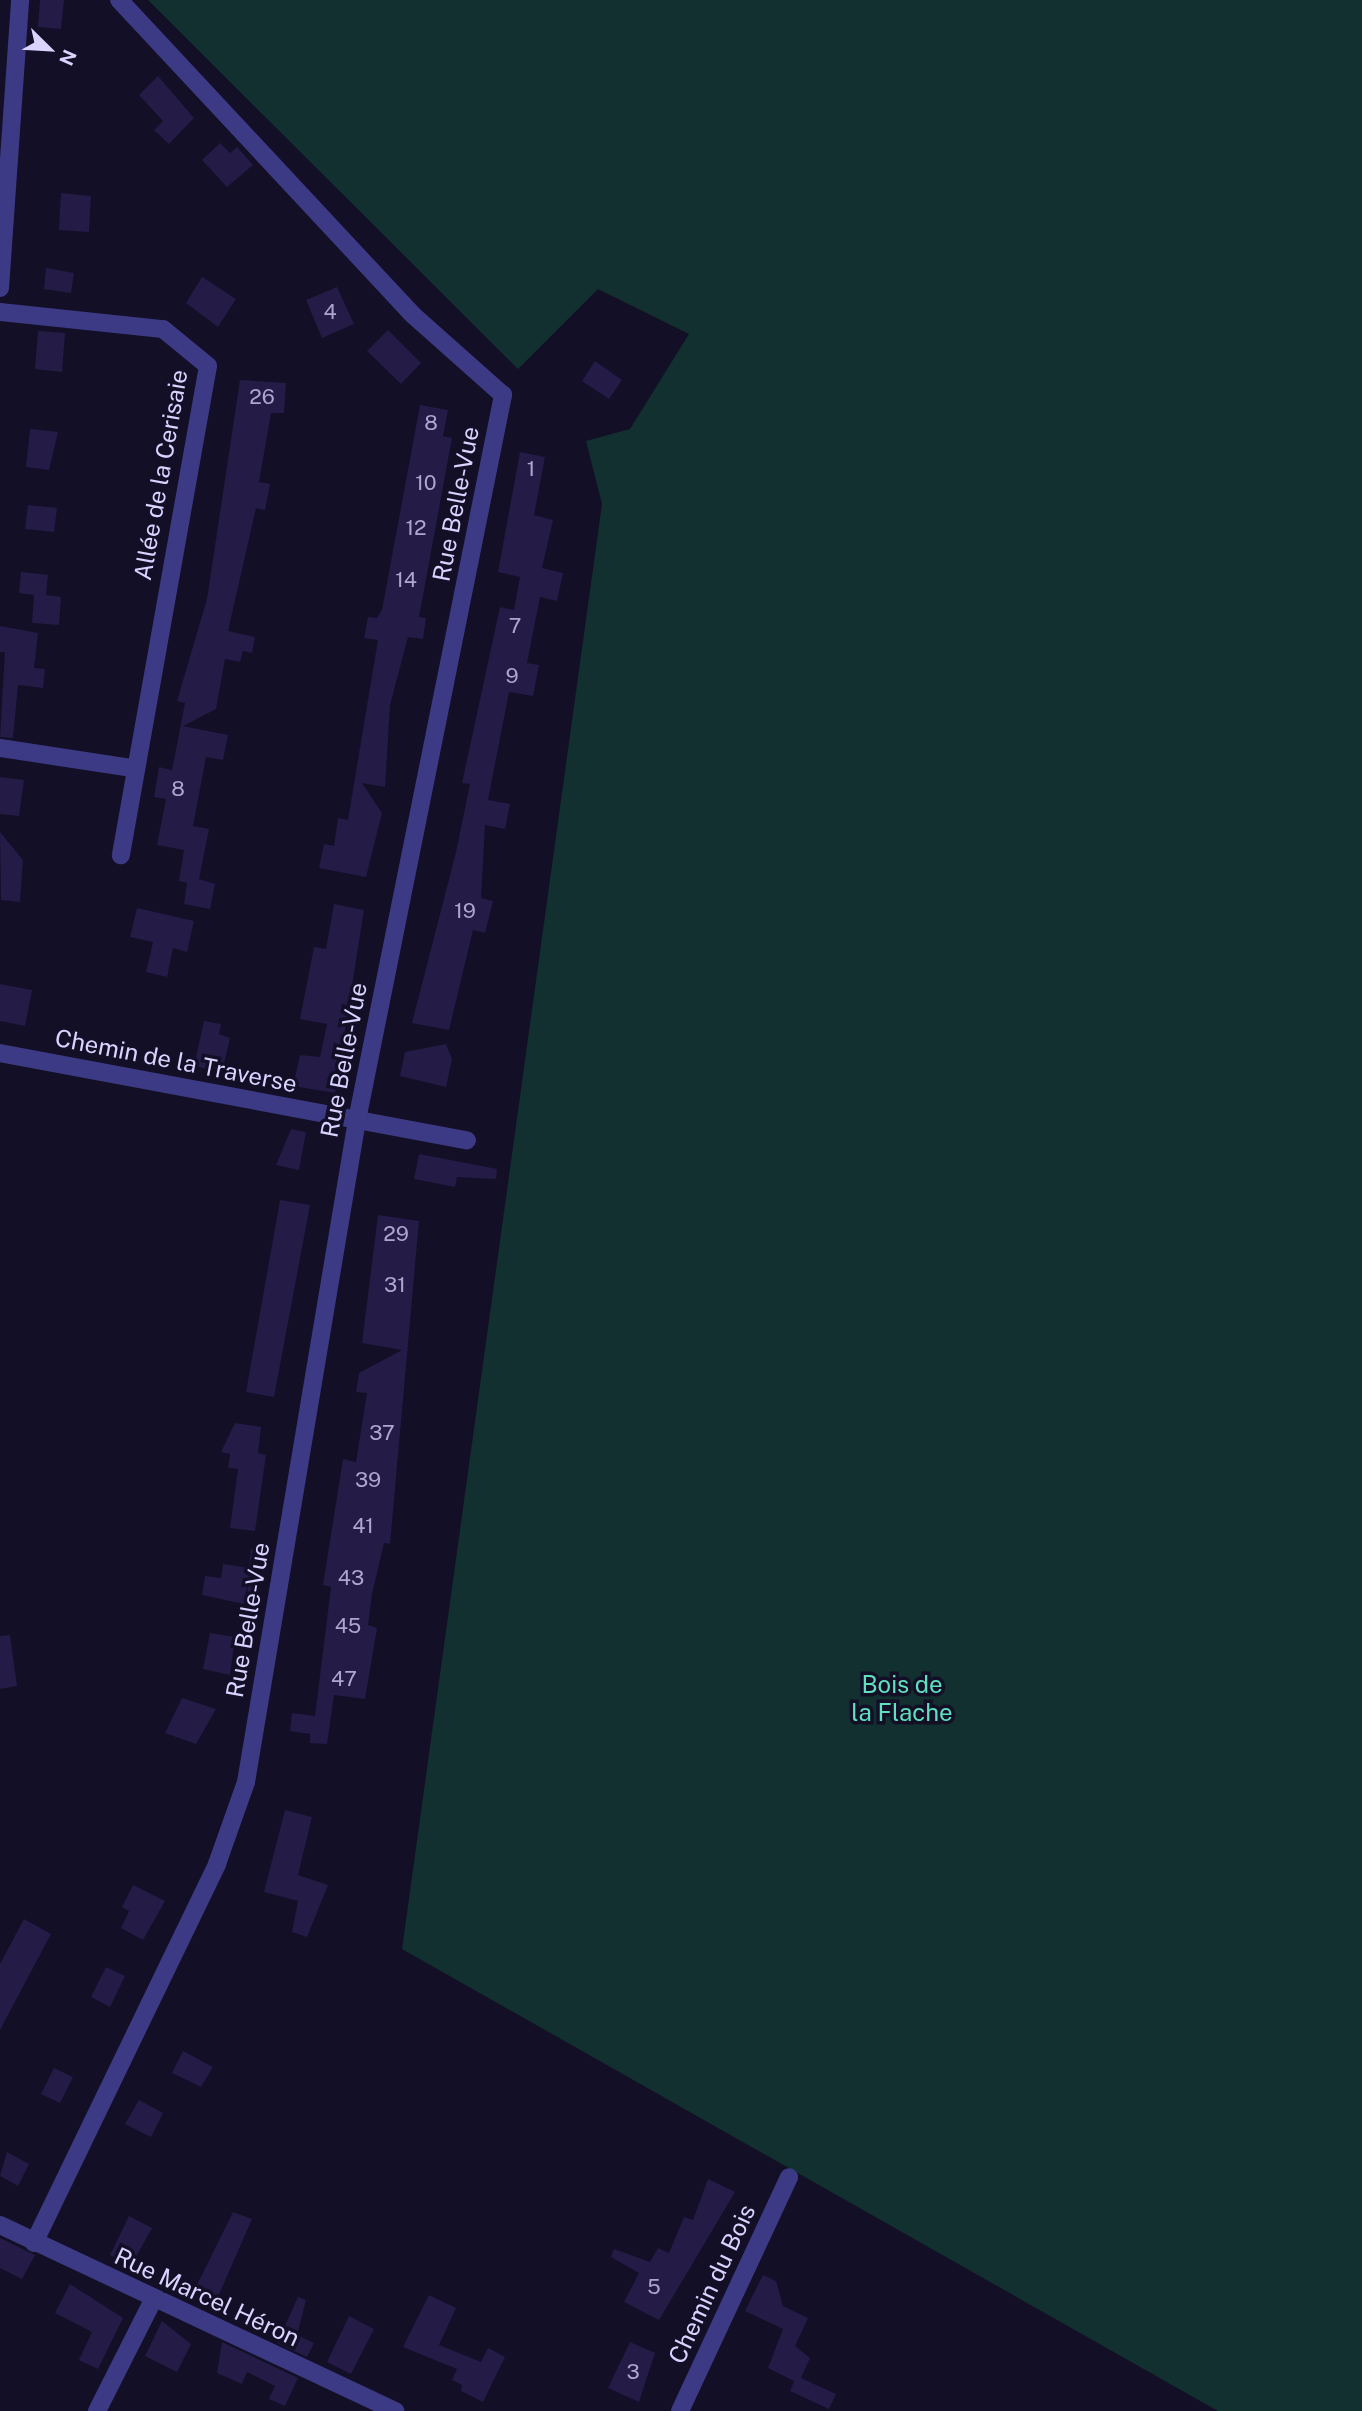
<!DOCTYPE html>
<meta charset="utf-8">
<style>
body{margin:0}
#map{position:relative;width:1362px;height:2411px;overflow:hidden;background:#130f26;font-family:"Public Sans",sans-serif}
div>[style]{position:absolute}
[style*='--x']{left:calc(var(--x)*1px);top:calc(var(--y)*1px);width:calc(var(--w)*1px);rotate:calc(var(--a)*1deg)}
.green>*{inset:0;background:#12302f}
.building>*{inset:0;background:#241b47}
.minor>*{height:18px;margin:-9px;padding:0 9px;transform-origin:9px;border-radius:9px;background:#3d3a85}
span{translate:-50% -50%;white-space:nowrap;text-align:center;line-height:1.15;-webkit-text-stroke:7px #130f26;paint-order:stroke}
.number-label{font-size:21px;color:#aca6d1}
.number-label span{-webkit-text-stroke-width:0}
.street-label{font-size:24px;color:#d9d4ff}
.park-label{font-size:24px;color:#5fe0c0}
.north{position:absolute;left:14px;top:14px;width:70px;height:70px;-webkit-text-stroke:5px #130f26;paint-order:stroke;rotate:114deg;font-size:19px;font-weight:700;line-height:28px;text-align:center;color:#d9d4ff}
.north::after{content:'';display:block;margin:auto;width:24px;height:32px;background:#d9d4ff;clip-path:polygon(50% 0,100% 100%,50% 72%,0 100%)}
</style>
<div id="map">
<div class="green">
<div style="clip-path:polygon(148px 0,1362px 0,1362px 2411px,1218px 2411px,402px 1949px,602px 504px,586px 441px,630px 429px,689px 334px,598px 289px,518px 369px)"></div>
</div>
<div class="building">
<div style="clip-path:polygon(40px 0,64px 0,61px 29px,38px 27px)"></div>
<div style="clip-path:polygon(158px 76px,194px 118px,169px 144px,154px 130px,163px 121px,139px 95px)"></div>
<div style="clip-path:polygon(220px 143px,230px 153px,237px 147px,253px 165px,227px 187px,202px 160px)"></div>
<div style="clip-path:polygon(61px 193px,91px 196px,89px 232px,59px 230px)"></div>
<div style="clip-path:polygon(46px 268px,74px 273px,71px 293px,44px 289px)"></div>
<div style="clip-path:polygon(202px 277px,236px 299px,218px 327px,186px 303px)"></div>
<div style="clip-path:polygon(337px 287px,354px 324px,322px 338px,306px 300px)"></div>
<div style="clip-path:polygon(388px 330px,421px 363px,401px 384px,367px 351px)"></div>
<div style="clip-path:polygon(38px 331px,65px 333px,62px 372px,35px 369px)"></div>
<div style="clip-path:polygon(595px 361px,622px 380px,609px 399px,582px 381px)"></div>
<div style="clip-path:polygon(240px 380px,286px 383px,284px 413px,271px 413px,259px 482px,270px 484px,265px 510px,256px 508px,228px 631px,255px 637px,252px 653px,243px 651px,240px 662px,225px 659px,216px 709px,183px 726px,228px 735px,223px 760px,206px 757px,193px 826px,209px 829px,199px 879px,215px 884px,210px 909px,184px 904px,187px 883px,179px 881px,184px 850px,157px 845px,166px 799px,154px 797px,159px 767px,172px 770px,185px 703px,177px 701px,207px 599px)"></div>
<div style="clip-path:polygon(420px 405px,448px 410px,443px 436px,452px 438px,419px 617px,426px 618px,423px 639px,408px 637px,390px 705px,385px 787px,362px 783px,382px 813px,366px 877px,319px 868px,324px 844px,334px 846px,338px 818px,348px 820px,378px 640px,364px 638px,368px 617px,377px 618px,382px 610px)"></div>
<div style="clip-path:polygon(30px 429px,58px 432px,49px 470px,26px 467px)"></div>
<div style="clip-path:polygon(520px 452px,545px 457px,534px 515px,553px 520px,542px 568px,563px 573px,557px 601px,540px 597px,527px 663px,539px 665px,533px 696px,509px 692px,488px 800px,510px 804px,505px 829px,485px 825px,481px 898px,493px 901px,485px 933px,473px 930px,449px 1030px,412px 1023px,456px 852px,470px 784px,462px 783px,500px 607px,514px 610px,520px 577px,498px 572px)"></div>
<div style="clip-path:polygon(28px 505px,57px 508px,54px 532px,25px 529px)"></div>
<div style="clip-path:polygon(21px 572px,48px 575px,46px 595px,61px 597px,59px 625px,32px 623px,34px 595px,19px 593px)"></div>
<div style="clip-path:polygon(0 626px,38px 633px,34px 668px,45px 669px,43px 688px,18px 685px,13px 738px,0 737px,5px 652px,0 652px)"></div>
<div style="clip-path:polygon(0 777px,24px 780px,19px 816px,0 814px)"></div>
<div style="clip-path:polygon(0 832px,23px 860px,20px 902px,1px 900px)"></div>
<div style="clip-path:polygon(334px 904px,364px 910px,335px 1093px,293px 1086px,300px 1055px,320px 1057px,327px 1024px,300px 1019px,314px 947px,326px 949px)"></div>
<div style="clip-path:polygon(137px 908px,194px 921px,187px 952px,173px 948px,167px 977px,146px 972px,153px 942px,130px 937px)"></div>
<div style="clip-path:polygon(0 984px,32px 990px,25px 1026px,0 1021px)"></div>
<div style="clip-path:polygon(204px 1021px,221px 1024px,219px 1034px,230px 1038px,222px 1072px,194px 1066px)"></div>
<div style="clip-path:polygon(446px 1044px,452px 1059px,446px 1087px,400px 1076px,405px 1052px)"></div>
<div style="clip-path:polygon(291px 1129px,306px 1132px,299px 1170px,276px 1165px)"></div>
<div style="clip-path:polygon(419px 1154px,497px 1169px,496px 1179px,457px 1177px,455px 1187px,414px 1179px)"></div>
<div style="clip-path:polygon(280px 1200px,310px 1205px,274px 1397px,246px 1392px)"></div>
<div style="clip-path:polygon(378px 1215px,419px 1221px,390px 1544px,384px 1543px,372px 1594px,368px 1625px,377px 1628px,365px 1699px,334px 1695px,327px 1744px,310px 1743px,310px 1734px,290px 1731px,292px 1713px,315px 1716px,331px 1587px,323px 1585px,343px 1459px,356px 1462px,367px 1393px,356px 1392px,359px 1373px,402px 1350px,362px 1343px)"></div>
<div style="clip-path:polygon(235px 1423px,261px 1427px,258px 1453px,266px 1455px,255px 1531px,230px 1528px,238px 1469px,228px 1468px,230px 1454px,221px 1452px)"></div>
<div style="clip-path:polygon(251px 1549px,267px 1552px,258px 1597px,247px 1596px,249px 1574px,244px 1604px,202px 1595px,205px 1576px,221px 1578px,223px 1564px,249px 1568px)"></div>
<div style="clip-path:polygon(210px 1633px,235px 1637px,230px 1675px,203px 1669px)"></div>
<div style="clip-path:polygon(10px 1635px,17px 1686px,0 1689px,0 1636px)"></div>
<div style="clip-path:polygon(182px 1698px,216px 1709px,196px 1744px,165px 1733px)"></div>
<div style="clip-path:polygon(285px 1810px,312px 1817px,298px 1875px,328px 1885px,307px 1937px,292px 1932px,298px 1901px,264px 1892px)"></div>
<div style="clip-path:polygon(133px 1885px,165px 1901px,143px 1940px,121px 1928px,129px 1911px,122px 1907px)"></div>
<div style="clip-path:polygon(24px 1919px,51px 1934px,0 2030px,0 1964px)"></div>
<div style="clip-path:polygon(106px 1967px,125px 1976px,110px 2007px,91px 1997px)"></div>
<div style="clip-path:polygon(183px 2051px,213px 2067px,201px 2087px,172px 2073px)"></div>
<div style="clip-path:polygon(54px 2068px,73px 2077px,60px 2103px,41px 2094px)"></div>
<div style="clip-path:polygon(139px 2100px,163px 2113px,151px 2137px,125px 2124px)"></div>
<div style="clip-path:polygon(7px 2152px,29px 2164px,18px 2186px,0 2176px)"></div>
<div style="clip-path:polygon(708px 2179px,735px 2192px,659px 2320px,624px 2302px,639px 2273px,611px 2257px,614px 2249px,650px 2262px,658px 2248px,669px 2253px,684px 2217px,693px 2220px)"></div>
<div style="clip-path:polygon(233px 2212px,252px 2219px,214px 2306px,191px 2297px)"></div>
<div style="clip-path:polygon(129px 2216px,152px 2228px,131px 2266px,110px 2255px)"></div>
<div style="clip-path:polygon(0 2238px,35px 2255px,22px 2279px,0 2268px)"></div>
<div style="clip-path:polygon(763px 2275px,776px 2281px,783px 2306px,808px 2318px,795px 2346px,810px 2358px,801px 2378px,836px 2394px,829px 2409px,790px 2391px,794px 2381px,768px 2368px,783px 2329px,745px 2311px)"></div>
<div style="clip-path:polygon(70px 2284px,123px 2318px,98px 2369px,79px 2360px,92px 2332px,55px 2313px)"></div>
<div style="clip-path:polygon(429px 2295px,456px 2308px,439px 2345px,481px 2362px,488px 2348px,505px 2357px,483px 2402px,461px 2391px,462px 2385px,452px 2380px,457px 2369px,403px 2347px)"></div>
<div style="clip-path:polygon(298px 2297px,306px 2300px,297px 2335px,314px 2343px,307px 2357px,277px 2343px)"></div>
<div style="clip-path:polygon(349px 2316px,374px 2329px,351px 2374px,327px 2362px)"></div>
<div style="clip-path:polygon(162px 2321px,191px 2344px,177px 2372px,145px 2356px)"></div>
<div style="clip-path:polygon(222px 2342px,298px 2378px,285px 2406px,269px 2399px,275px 2386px,247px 2372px,242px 2384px,217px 2373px)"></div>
<div style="clip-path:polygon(630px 2342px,655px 2353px,639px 2402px,608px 2388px)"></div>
</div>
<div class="minor">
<div style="--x:0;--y:288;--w:289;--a:-86"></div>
<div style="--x:0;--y:312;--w:164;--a:6"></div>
<div style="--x:163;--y:329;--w:58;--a:39.4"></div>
<div style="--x:208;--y:366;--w:497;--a:100.1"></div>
<div style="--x:0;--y:748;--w:134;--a:8.6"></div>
<div style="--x:0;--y:1053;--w:475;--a:10.6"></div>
<div style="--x:0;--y:2225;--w:437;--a:25.2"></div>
<div style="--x:34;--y:2243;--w:421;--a:-64.2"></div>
<div style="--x:217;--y:1864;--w:87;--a:-70.5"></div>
<div style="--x:246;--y:1782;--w:671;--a:-80.48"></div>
<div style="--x:357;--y:1120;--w:740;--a:-78.61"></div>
<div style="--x:503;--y:395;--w:120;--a:-138.4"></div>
<div style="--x:413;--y:315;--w:431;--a:-133"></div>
<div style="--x:97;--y:2411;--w:124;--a:-63.2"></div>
<div style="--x:680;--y:2411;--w:258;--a:-65"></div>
</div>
<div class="number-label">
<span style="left:330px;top:312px">4</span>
<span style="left:262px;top:397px">26</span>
<span style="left:431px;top:423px">8</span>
<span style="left:531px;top:469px">1</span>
<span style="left:426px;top:483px">10</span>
<span style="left:416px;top:528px">12</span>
<span style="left:406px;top:580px">14</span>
<span style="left:515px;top:626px">7</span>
<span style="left:512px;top:676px">9</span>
<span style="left:178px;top:789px">8</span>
<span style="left:465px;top:911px">19</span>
<span style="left:396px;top:1234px">29</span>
<span style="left:395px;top:1285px">31</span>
<span style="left:382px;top:1433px">37</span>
<span style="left:368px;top:1480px">39</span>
<span style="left:363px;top:1526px">41</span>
<span style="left:351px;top:1578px">43</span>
<span style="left:348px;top:1626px">45</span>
<span style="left:344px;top:1679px">47</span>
<span style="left:654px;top:2287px">5</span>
<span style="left:633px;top:2372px">3</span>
</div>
<div class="street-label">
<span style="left:161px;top:475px;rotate:-80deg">Allée de la Cerisaie</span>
<span style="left:456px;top:504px;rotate:-79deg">Rue Belle-Vue</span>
<span style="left:344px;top:1060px;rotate:-79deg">Rue Belle-Vue</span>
<span style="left:176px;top:1061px;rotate:11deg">Chemin de la Traverse</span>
<span style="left:248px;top:1620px;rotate:-80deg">Rue Belle-Vue</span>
<span style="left:712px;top:2284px;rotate:-65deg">Chemin du Bois</span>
<span style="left:207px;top:2297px;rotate:25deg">Rue Marcel Héron</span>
</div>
<div class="park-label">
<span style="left:902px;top:1699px">Bois de<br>la Flache</span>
</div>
<div class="north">N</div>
</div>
